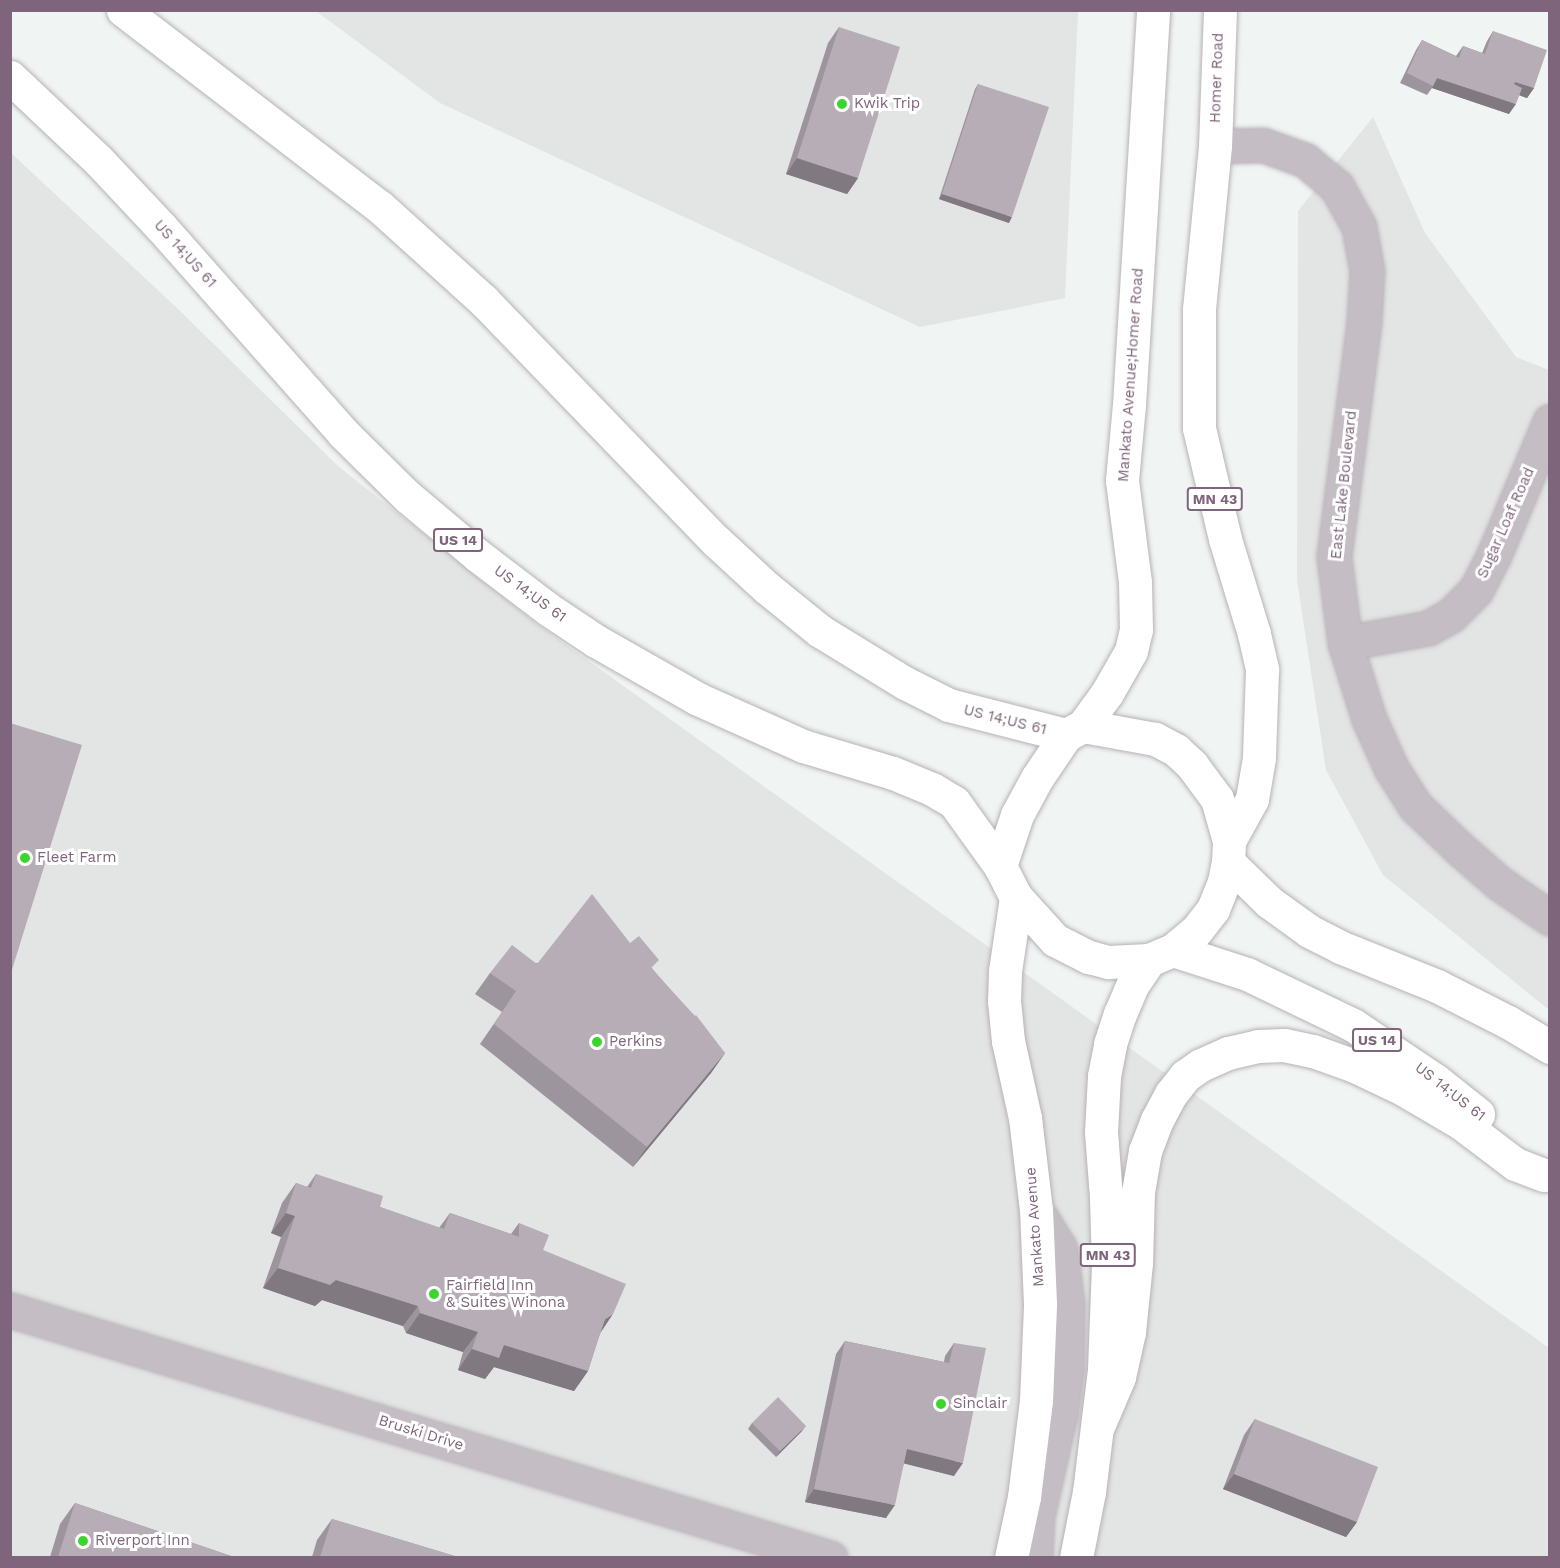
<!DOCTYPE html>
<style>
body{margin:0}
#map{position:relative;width:1560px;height:1568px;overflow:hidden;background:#f0f4f3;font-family:"Work Sans",sans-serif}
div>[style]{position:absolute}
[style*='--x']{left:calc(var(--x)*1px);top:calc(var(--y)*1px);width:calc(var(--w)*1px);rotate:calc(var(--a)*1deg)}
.built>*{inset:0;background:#e3e4e4}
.roads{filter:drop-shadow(0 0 2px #b8b1b7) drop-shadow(0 0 2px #b8b1b7)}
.minor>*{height:33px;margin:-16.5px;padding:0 16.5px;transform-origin:16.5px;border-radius:16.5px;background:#c4bdc3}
.tertiary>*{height:33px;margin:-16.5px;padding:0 16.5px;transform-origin:16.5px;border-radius:16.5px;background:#c4bdc3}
.primary>*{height:33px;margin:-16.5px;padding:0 16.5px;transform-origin:16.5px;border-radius:16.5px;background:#fff}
.trunk>*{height:33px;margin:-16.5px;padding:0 16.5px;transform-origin:16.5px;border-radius:16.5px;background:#fff}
.wall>*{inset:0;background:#9d959d}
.shaded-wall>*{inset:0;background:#80797f}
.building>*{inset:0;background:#b7adb6}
.dots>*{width:16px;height:16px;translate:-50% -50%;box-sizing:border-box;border:3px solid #fff;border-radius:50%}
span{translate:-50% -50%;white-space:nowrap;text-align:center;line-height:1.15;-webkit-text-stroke:6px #fff;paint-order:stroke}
.shield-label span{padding:2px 4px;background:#fff;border:2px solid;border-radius:4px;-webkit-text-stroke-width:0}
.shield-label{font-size:14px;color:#7f657b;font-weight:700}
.street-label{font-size:15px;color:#7f657b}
.poi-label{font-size:15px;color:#7f657b}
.left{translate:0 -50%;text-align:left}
.frame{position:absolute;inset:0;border:12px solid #7f657b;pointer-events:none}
</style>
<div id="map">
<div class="built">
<div style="clip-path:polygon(316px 11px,1078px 11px,1065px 298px,920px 327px,440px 103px)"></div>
<div style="clip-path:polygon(1373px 117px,1425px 233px,1516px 357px,1549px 370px,1549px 1010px,1383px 875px,1326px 770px,1297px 580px,1298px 211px)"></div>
<div style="clip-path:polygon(10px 152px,178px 309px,338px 466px,537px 624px,1549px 1348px,1549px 1557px,11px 1557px)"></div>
</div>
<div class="roads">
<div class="minor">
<div style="--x:1345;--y:643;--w:84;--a:-10.2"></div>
<div style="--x:1428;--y:628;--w:26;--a:-29"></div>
<div style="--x:1451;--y:615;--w:35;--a:-45"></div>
<div style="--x:1476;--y:590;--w:39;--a:-63"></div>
<div style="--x:1494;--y:555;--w:145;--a:-67.3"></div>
<div style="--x:1035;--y:1558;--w:42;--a:-87.3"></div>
<div style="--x:1037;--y:1516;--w:105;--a:-77.3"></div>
<div style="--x:1060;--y:1414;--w:46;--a:-82.6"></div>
<div style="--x:1066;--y:1368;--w:64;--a:-89.1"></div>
<div style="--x:1067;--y:1304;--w:55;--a:-97.3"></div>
<div style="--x:1060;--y:1249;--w:46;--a:-121.6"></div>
</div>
<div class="tertiary">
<div style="--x:1215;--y:146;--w:48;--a:-1.2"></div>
<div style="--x:1263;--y:145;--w:45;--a:19.7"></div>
<div style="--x:1305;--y:160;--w:42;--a:40.2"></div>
<div style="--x:1337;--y:187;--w:46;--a:61.2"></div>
<div style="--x:1359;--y:227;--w:45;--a:79.7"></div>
<div style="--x:1367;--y:271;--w:51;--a:93.4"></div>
<div style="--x:1364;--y:322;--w:237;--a:97.3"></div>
<div style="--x:1334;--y:557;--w:87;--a:82.7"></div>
<div style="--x:1345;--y:643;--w:80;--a:72.5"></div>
<div style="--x:1369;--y:719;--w:54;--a:65.8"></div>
<div style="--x:1391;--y:768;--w:45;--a:57.7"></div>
<div style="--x:1415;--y:806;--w:62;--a:43.7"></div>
<div style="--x:1460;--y:849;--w:52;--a:41.1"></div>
<div style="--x:1499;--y:883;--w:62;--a:34.5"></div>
<div style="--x:10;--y:1310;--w:857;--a:16.83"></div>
</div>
<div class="primary">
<div style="--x:1220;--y:10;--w:136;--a:92.1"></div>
<div style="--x:1215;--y:146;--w:164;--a:95.6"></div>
<div style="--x:1199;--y:309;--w:119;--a:90"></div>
<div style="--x:1199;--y:428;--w:114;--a:76.8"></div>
<div style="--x:1225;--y:539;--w:99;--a:73"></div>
<div style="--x:1254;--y:634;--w:37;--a:77"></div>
<div style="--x:1262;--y:670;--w:88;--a:92"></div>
<div style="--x:1259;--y:758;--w:42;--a:99.7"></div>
<div style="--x:1252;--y:799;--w:48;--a:118.7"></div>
<div style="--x:1083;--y:726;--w:41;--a:-54"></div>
<div style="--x:1107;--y:693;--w:48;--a:-60.3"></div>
<div style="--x:1131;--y:651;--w:22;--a:-77"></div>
<div style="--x:1136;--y:630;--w:48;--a:-91.2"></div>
<div style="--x:1135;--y:582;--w:103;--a:-97.3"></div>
<div style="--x:1122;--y:480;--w:75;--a:-84.7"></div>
<div style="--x:1129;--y:405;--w:396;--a:-86.5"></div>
<div style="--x:1011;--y:1558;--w:62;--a:-78"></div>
<div style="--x:1024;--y:1497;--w:97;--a:-82.9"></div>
<div style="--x:1036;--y:1401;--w:97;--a:-87.6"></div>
<div style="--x:1040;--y:1304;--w:94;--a:-92.4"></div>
<div style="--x:1036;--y:1210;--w:93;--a:-96.8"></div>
<div style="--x:1025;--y:1118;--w:79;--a:-102.4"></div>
<div style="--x:1008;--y:1041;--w:40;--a:-95.7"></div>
<div style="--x:1004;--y:1001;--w:30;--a:-88"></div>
<div style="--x:1005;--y:971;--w:75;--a:-81.5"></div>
<div style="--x:1076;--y:1558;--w:67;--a:-78.9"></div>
<div style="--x:1089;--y:1492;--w:124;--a:-83"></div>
<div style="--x:1104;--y:1369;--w:103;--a:-87.8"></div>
<div style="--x:1108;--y:1266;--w:69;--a:-91.7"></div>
<div style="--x:1106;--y:1197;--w:65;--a:-94.4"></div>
<div style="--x:1101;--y:1132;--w:56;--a:-86.9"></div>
<div style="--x:1104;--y:1076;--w:33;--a:-79"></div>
<div style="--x:1110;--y:1044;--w:32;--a:-72"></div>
<div style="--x:1120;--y:1014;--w:33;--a:-67"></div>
<div style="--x:1133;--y:984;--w:29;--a:-56"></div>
</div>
<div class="trunk">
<div style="--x:123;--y:10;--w:324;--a:37.5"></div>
<div style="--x:380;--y:207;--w:139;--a:42.1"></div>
<div style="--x:483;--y:300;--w:335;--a:46"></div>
<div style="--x:716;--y:541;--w:69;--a:42.7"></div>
<div style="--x:767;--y:588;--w:68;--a:39.1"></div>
<div style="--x:820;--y:631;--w:100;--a:31.5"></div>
<div style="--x:905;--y:683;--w:49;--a:26.6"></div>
<div style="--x:949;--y:705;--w:121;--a:14.4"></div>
<div style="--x:10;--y:77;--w:122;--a:43.3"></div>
<div style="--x:99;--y:161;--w:91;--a:46.8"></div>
<div style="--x:161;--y:227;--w:275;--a:48.5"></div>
<div style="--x:343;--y:433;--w:91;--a:44.6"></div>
<div style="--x:408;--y:497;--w:90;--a:40"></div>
<div style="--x:477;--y:555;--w:89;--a:37.3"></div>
<div style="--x:548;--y:609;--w:58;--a:33.7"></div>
<div style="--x:596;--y:641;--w:117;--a:29.6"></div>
<div style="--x:698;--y:699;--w:115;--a:24.1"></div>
<div style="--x:803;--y:746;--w:94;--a:16.7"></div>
<div style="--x:893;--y:773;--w:42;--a:22.3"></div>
<div style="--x:932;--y:789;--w:26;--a:31"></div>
<div style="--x:954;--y:802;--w:79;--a:54.3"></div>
<div style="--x:1000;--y:866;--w:35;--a:63"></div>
<div style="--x:1016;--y:897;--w:58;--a:47.8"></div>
<div style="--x:1055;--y:940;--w:38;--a:27"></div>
<div style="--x:1089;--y:957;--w:20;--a:15"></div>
<div style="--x:1108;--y:962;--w:41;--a:-2.8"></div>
<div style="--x:1149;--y:960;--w:26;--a:-23"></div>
<div style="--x:1173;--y:950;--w:30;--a:-40"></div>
<div style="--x:1196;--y:931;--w:28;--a:-52"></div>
<div style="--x:1213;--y:909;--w:29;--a:-68"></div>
<div style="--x:1224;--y:882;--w:20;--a:-79"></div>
<div style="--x:1228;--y:862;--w:21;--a:-87"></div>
<div style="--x:1229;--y:841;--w:44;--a:-105.9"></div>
<div style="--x:1217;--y:799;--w:42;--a:-126.3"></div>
<div style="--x:1192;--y:765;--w:22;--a:-137"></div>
<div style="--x:1176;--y:750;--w:24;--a:-152"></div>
<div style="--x:1155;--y:739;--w:73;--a:-169.8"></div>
<div style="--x:1083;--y:726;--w:19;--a:152"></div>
<div style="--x:1066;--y:735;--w:52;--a:124"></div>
<div style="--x:1037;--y:778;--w:42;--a:118.4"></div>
<div style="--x:1017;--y:815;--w:54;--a:108.4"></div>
<div style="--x:1228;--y:862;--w:57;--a:44.3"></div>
<div style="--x:1269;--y:902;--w:49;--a:35.9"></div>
<div style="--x:1309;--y:931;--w:35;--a:27"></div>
<div style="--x:1340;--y:947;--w:105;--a:21.9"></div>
<div style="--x:1437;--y:986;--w:80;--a:26.9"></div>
<div style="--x:1508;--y:1022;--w:49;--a:30.8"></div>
<div style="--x:1173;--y:950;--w:78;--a:18"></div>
<div style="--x:1247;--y:974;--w:118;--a:25.7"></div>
<div style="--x:1353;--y:1025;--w:99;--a:33.9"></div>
<div style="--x:1435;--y:1080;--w:55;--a:38.3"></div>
<div style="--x:1099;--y:1424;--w:51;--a:-66.9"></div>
<div style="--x:1119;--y:1377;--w:46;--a:-77.5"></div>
<div style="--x:1129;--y:1332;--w:69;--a:-84.2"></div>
<div style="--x:1136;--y:1263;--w:71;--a:-88.4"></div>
<div style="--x:1138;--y:1192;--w:42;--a:-80.3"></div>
<div style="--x:1145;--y:1151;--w:33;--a:-69"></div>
<div style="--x:1157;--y:1120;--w:30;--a:-62"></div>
<div style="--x:1171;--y:1094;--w:23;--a:-52"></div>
<div style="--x:1185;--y:1076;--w:19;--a:-35"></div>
<div style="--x:1201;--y:1065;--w:30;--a:-24"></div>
<div style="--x:1228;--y:1053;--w:31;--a:-13"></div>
<div style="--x:1258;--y:1046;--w:26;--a:-2"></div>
<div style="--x:1284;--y:1045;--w:30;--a:12"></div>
<div style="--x:1313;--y:1051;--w:45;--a:19.7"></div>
<div style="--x:1355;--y:1066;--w:53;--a:25.6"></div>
<div style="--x:1403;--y:1089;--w:67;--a:30.4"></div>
<div style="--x:1461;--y:1123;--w:68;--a:37.2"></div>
<div style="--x:1515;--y:1164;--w:31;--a:21"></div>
</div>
</div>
<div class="wall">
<div style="clip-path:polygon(839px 27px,858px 178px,847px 194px,786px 174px,828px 43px)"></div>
<div style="clip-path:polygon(1493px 31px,1534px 88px,1527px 98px,1519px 95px,1509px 114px,1432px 88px,1427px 95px,1400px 83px,1416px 50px,1422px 40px,1456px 56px,1463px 46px,1482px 53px,1487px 41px)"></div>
<div style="clip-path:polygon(978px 84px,1009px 223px,939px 199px,975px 89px)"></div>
<div style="clip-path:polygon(630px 943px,725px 1053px,711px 1073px,633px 1167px,480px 1044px,502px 1012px,475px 994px,490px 973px)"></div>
<div style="clip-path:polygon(316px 1174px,380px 1207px,439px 1228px,450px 1213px,511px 1234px,519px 1223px,543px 1250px,600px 1333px,588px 1371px,574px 1391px,494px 1367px,485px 1379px,458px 1370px,463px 1352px,406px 1333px,403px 1326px,322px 1300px,315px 1306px,263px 1288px,281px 1237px,271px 1233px,282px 1203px,296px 1183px,307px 1187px)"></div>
<div style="clip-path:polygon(845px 1341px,944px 1362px,945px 1356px,954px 1343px,954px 1476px,904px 1463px,886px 1518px,805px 1502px,836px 1354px)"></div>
<div style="clip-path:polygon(1255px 1419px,1357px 1522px,1346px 1537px,1223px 1489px,1244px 1435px)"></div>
<div style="clip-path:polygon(752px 1423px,802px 1431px,776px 1457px,748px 1429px)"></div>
<div style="clip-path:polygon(75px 1503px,234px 1557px,50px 1557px,60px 1524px)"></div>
<div style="clip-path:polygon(332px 1519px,458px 1557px,312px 1557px,317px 1540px)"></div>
</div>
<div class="shaded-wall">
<div style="clip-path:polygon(1437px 78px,1516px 104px,1509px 114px,1432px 88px)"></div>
<div style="clip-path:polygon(1515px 82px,1534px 88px,1527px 98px,1508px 91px)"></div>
<div style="clip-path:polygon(797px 158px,858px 178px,847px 194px,786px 174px)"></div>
<div style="clip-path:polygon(942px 194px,1012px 217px,1009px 223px,939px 199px)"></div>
<div style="clip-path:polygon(725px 1053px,711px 1073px,633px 1167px,647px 1147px)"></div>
<div style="clip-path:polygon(286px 1213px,295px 1216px,281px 1237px,271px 1233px)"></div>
<div style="clip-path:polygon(278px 1268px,336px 1280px,418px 1306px,403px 1326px,322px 1300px,315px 1306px,263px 1288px)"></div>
<div style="clip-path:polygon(420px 1313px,478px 1332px,463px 1352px,406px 1333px)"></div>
<div style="clip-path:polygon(613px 1314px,599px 1335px,605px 1319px)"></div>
<div style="clip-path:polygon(504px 1345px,588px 1371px,574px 1391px,494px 1367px,485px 1379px,458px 1370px,472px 1349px)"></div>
<div style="clip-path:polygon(806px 1426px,802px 1431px,776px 1457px,780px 1451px)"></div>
<div style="clip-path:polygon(907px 1449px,963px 1463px,954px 1476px,898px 1462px)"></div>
<div style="clip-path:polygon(1234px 1474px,1357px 1522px,1346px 1537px,1223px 1489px)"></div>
<div style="clip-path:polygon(814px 1489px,895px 1505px,886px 1518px,805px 1502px)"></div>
</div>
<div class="building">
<div style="clip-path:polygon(839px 27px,900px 47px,858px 178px,797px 158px)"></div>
<div style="clip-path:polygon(1493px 31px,1547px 50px,1534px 88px,1515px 82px,1514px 84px,1522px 88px,1516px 104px,1437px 78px,1433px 86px,1407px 73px,1422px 40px,1459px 58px,1463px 46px,1485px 54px)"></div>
<div style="clip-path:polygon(978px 84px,1049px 107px,1012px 217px,942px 194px)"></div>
<div style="clip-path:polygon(10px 723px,82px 745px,10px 976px)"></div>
<div style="clip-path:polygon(592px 894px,630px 943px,639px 936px,659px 960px,651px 968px,695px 1016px,696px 1015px,725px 1053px,647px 1147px,494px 1024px,516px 991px,490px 973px,512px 945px,537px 964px)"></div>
<div style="clip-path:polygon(316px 1174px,383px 1196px,380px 1207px,444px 1229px,450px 1213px,519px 1237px,519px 1223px,549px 1235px,543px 1250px,626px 1284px,613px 1314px,605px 1319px,588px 1371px,504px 1345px,499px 1358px,472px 1349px,478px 1332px,420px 1313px,418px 1306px,336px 1280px,330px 1285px,278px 1268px,295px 1216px,286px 1213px,296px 1183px,311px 1188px)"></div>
<div style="clip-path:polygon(845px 1341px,949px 1363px,954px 1343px,986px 1348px,963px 1463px,907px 1449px,895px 1505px,814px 1489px)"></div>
<div style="clip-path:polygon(778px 1397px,806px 1426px,780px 1451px,752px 1423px)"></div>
<div style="clip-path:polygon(1255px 1419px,1378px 1467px,1357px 1522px,1234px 1474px)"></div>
<div style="clip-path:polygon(75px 1503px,234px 1557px,58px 1557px)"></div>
<div style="clip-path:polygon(332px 1519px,458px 1557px,320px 1557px)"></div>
</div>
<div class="dots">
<div style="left:842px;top:104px;background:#3bd62d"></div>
<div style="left:25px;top:858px;background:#3bd62d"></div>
<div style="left:597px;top:1042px;background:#3bd62d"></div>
<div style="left:434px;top:1294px;background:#3bd62d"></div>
<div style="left:941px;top:1404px;background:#3bd62d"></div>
<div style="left:83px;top:1541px;background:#3bd62d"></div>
</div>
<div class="shield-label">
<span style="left:1215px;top:499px">MN 43</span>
<span style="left:458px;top:540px">US 14</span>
<span style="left:1377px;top:1040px">US 14</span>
<span style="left:1108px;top:1255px">MN 43</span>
</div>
<div class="street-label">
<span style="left:1217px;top:78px;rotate:-88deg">Homer Road</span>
<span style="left:185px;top:254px;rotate:48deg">US 14;US 61</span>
<span style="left:1131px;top:375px;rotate:-86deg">Mankato Avenue;Homer Road</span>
<span style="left:1344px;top:485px;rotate:-84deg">East Lake Boulevard</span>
<span style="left:1506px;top:523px;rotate:-66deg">Sugar Loaf Road</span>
<span style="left:530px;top:594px;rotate:36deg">US 14;US 61</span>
<span style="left:1005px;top:720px;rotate:14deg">US 14;US 61</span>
<span style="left:1450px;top:1092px;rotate:38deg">US 14;US 61</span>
<span style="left:1035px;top:1227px;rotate:-94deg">Mankato Avenue</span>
<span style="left:421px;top:1433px;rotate:17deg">Bruski Drive</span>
</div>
<div class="poi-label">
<span class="left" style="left:854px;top:104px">Kwik Trip</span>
<span class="left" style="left:37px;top:858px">Fleet Farm</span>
<span class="left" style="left:609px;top:1042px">Perkins</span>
<span class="left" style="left:446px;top:1294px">Fairfield Inn<br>&amp; Suites Winona</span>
<span class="left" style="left:953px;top:1404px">Sinclair</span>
<span class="left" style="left:95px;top:1541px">Riverport Inn</span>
</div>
<div class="frame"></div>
</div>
